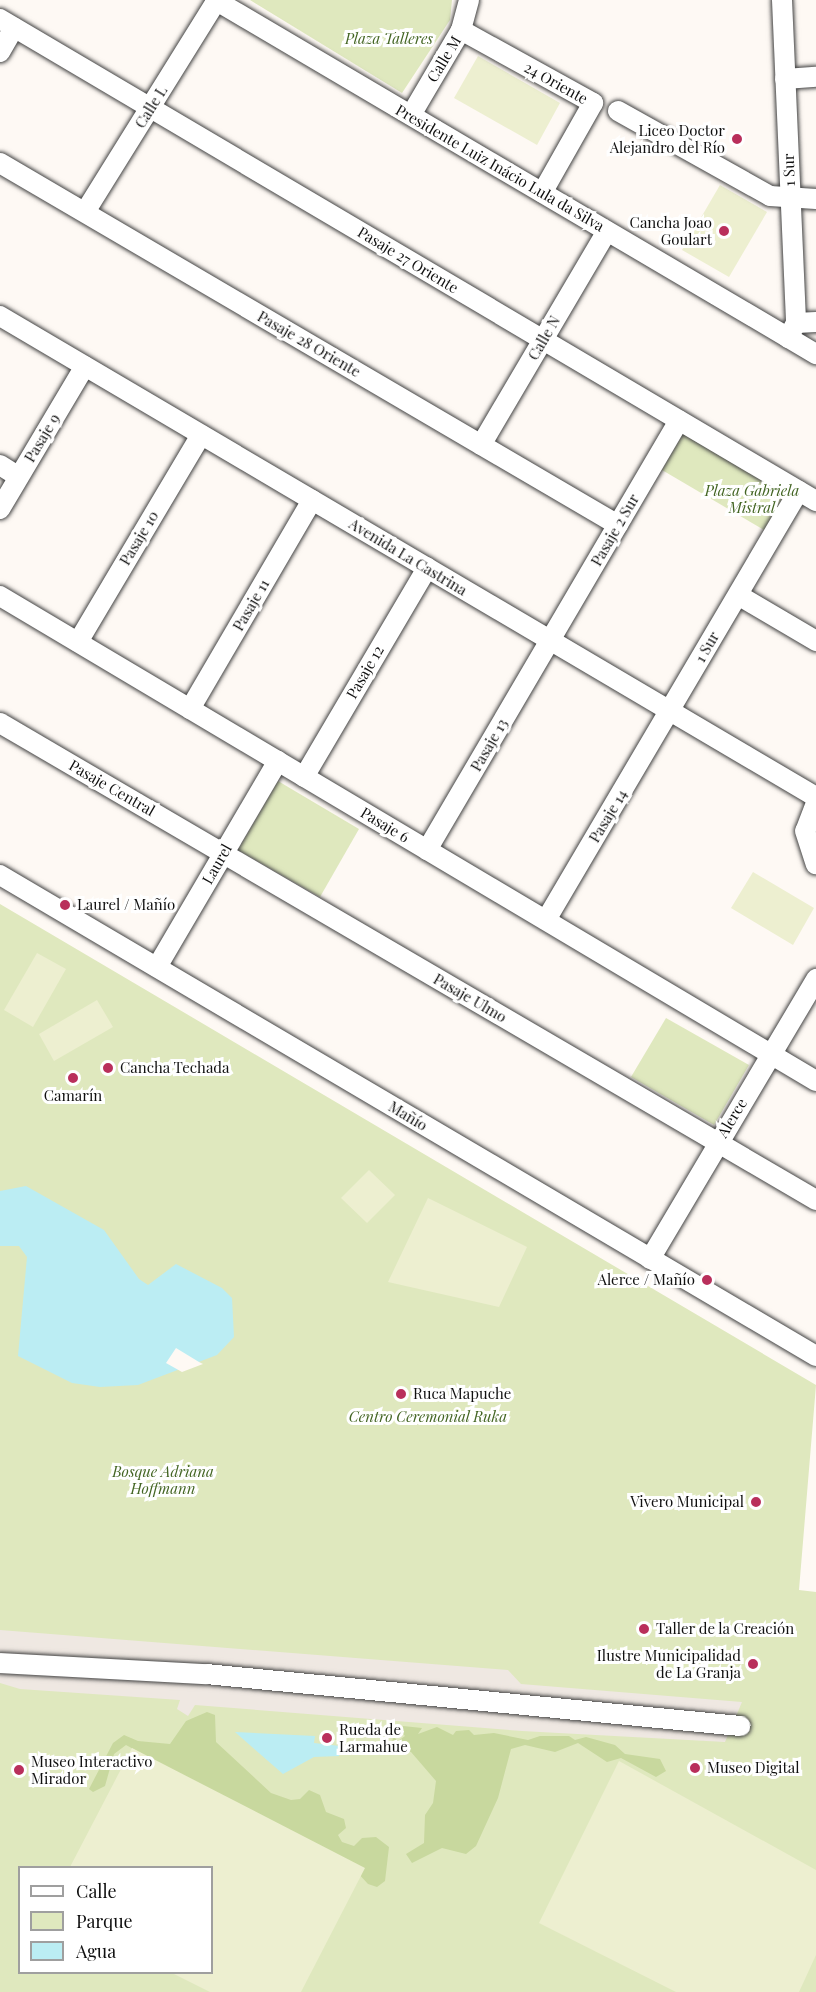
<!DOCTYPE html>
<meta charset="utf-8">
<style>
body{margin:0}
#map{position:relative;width:816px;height:1992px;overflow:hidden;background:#fef9f4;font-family:"Playfair Display",serif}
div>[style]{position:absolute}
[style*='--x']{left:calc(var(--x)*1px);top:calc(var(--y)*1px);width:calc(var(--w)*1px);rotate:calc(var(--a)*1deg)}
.green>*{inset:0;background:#dfe8be}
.forest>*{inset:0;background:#c8d89e}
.pitch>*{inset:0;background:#edefd0}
.plaza>*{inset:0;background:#efe8e2}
.water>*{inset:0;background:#bbedf3}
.pier>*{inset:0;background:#fef9f4}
.roads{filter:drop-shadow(0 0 2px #434343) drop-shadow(0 0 2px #434343)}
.minor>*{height:20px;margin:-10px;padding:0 10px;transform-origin:10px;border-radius:10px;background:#fff}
.dots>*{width:16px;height:16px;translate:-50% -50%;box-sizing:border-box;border:3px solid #fff;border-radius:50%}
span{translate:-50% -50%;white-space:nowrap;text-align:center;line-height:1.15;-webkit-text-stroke:6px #fff;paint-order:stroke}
.park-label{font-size:15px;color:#436523;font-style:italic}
.street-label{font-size:15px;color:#101010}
.poi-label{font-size:15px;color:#101010}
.right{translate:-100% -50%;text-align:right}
.left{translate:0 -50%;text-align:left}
.legend{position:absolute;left:18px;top:1866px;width:195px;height:108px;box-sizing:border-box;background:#fff;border:2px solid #9f9f9f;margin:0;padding:8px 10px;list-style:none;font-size:18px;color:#101010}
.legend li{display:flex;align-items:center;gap:12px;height:30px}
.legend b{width:30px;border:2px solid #9f9f9f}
</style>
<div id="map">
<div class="green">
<div style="clip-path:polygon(250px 0,452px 0,450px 20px,402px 93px)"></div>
<div style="clip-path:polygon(683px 434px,785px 494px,764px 530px,662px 470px)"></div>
<div style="clip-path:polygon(278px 781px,359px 829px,320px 897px,238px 850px)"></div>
<div style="clip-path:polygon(evenodd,0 904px,816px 1385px,799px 1590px,816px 1592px,816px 1992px,0 1992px,0 904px,20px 1868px,212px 1868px,212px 1972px,20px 1972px,20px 1868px)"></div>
<div style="clip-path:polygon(666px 1018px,749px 1065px,714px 1125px,631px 1077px)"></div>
</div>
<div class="forest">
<div style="clip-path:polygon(207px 1712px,215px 1715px,216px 1742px,271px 1793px,291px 1800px,300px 1799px,309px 1790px,320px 1795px,326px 1812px,344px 1819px,346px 1828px,338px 1835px,342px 1842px,354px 1846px,362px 1838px,376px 1837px,389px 1847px,385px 1881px,377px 1887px,368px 1884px,356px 1871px,126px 1745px,114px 1754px,105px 1786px,93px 1792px,89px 1789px,113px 1743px,124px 1735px,138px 1741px,170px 1744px,186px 1721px)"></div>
<div style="clip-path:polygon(403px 1726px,422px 1728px,418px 1734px,437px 1727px,453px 1735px,456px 1731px,469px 1730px,474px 1735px,494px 1733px,528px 1740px,540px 1736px,569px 1736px,575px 1740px,586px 1737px,615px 1745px,625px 1754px,660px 1759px,666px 1771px,656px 1777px,621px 1758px,607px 1762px,578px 1743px,555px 1752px,525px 1745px,511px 1749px,498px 1798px,476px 1846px,466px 1854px,442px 1848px,412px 1863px,406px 1854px,424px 1843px,425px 1815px,433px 1803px,436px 1781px,411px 1752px,392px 1748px,393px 1736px,398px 1741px,405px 1736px,400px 1730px)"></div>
</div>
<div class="pitch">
<div style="clip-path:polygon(478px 56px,560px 103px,537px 145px,454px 98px)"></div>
<div style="clip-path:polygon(720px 185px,767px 212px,729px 277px,682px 250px)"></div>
<div style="clip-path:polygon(753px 872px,814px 908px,793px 945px,731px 908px)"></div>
<div style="clip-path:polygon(37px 953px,66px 969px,33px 1027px,4px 1010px)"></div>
<div style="clip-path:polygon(97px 1000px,113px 1027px,54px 1061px,39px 1034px)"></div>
<div style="clip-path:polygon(369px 1170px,395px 1195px,367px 1223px,341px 1198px)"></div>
<div style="clip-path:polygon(428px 1198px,527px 1247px,499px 1307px,388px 1282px)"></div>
<div style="clip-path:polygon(132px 1748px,365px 1868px,301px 1992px,210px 1992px,172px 1973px,212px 1972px,212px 1868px,70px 1867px)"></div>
<div style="clip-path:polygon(619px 1761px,816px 1870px,816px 1955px,799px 1992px,676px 1992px,539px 1923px)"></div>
</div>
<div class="plaza">
<div style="clip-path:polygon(0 1630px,508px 1670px,521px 1684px,742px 1702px,725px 1742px,522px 1731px,195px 1705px,188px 1716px,177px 1709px,180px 1700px,20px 1689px,0 1683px)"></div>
</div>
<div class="water">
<div style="clip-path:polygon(26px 1186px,104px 1230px,139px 1279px,148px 1285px,176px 1264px,222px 1288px,232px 1298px,234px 1337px,217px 1355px,138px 1385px,100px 1387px,72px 1383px,18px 1356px,27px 1257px,19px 1246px,0 1246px,0 1191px)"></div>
<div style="clip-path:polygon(235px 1732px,315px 1736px,314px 1743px,340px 1746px,339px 1756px,314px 1757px,283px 1774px)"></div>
</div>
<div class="pier">
<div style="clip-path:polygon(176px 1348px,199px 1362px,203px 1364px,182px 1372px,166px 1363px)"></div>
</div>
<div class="roads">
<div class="minor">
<div style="--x:215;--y:0;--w:698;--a:30.5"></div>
<div style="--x:782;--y:0;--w:323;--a:87.5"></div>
<div style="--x:796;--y:323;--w:17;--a:118"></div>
<div style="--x:0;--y:19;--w:948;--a:30.57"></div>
<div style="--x:461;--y:30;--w:151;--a:28.9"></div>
<div style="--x:593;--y:103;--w:103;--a:119.5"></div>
<div style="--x:0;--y:52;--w:28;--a:-60"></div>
<div style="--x:785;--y:79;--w:31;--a:-4"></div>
<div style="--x:618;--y:111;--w:174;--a:29.2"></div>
<div style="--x:770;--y:196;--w:46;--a:3.7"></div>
<div style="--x:411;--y:115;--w:99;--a:-59.5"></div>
<div style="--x:461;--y:30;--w:31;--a:-75"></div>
<div style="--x:0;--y:163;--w:716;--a:30.36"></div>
<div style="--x:85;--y:212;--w:250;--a:-58.1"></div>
<div style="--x:0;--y:316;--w:947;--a:30.52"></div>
<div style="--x:796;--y:323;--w:20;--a:-3"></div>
<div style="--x:481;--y:445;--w:248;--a:-59.5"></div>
<div style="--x:0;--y:465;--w:22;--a:32"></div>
<div style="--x:0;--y:509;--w:166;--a:-59.3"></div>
<div style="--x:738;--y:595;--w:91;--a:30.5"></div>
<div style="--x:0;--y:596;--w:949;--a:30.73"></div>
<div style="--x:78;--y:642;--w:241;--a:-59.3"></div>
<div style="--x:190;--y:709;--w:242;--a:-59.7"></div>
<div style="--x:0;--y:723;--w:945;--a:30.31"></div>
<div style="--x:304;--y:777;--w:243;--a:-59.5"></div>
<div style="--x:816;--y:803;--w:30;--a:111"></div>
<div style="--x:805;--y:831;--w:35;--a:72"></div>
<div style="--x:427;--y:850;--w:498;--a:-59.6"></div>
<div style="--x:0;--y:875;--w:947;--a:30.52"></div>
<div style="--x:546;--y:920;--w:498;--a:-59.5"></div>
<div style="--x:157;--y:967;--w:239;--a:-59.6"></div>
<div style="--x:650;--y:1259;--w:326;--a:-59.3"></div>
<div style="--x:0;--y:1663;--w:206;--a:3.1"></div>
<div style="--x:206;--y:1674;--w:537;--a:5.56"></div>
</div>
</div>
<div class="dots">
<div style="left:737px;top:139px;background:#b92f5b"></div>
<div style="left:724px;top:231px;background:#b92f5b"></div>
<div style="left:65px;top:905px;background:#b92f5b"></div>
<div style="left:108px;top:1068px;background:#b92f5b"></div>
<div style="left:73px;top:1078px;background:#b92f5b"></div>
<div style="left:707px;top:1280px;background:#b92f5b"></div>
<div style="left:401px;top:1394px;background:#b92f5b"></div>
<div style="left:756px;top:1502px;background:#b92f5b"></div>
<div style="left:644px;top:1629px;background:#b92f5b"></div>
<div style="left:753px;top:1664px;background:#b92f5b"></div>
<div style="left:327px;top:1738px;background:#b92f5b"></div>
<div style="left:695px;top:1768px;background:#b92f5b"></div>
<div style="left:19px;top:1770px;background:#b92f5b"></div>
</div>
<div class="park-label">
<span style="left:389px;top:39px">Plaza Talleres</span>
<span style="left:752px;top:499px">Plaza Gabriela<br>Mistral</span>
<span style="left:428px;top:1417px">Centro Ceremonial Ruka</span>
<span style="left:163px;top:1480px">Bosque Adriana<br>Hoffmann</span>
</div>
<div class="street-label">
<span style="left:444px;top:59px;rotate:-59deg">Calle M</span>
<span style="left:556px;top:83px;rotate:29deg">24 Oriente</span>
<span style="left:151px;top:107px;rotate:-58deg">Calle L</span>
<span style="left:500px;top:168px;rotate:30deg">Presidente Luiz Inácio Lula da Silva</span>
<span style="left:789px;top:170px;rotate:-92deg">1 Sur</span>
<span style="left:408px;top:260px;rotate:31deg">Pasaje 27 Oriente</span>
<span style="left:544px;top:338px;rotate:-60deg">Calle N</span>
<span style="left:309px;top:344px;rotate:30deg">Pasaje 28 Oriente</span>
<span style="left:42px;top:438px;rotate:-59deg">Pasaje 9</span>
<span style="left:615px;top:530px;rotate:-60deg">Pasaje 2 Sur</span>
<span style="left:139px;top:538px;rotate:-59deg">Pasaje 10</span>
<span style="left:408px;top:557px;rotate:31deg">Avenida La Castrina</span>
<span style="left:251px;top:605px;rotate:-60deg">Pasaje 11</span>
<span style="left:707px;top:647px;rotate:-60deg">1 Sur</span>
<span style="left:365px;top:672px;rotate:-60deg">Pasaje 12</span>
<span style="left:489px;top:745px;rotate:-60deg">Pasaje 13</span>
<span style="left:112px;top:788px;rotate:30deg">Pasaje Central</span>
<span style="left:608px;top:816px;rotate:-59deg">Pasaje 14</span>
<span style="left:385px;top:825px;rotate:31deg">Pasaje 6</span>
<span style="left:217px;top:864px;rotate:-60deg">Laurel</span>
<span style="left:470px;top:998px;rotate:30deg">Pasaje Ulmo</span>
<span style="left:408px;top:1116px;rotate:31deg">Mañío</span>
<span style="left:732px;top:1118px;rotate:-59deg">Alerce</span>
</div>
<div class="poi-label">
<span class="right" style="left:725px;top:139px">Liceo Doctor<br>Alejandro del Río</span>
<span class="right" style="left:712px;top:231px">Cancha Joao<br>Goulart</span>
<span class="left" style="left:77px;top:905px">Laurel / Mañío</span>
<span class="left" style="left:120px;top:1068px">Cancha Techada</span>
<span style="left:73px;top:1096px">Camarín</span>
<span class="right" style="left:695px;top:1280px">Alerce / Mañío</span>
<span class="left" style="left:413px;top:1394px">Ruca Mapuche</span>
<span class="right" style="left:744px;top:1502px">Vivero Municipal</span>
<span class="left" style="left:656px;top:1629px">Taller de la Creación</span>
<span class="right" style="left:741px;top:1664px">Ilustre Municipalidad<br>de La Granja</span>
<span class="left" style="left:339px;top:1738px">Rueda de<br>Larmahue</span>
<span class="left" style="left:31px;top:1770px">Museo Interactivo<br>Mirador</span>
<span class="left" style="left:707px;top:1768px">Museo Digital</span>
</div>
<ul class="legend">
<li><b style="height:8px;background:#fff"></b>Calle</li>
<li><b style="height:16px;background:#dfe8be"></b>Parque</li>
<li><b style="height:16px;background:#bbedf3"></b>Agua</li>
</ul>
</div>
